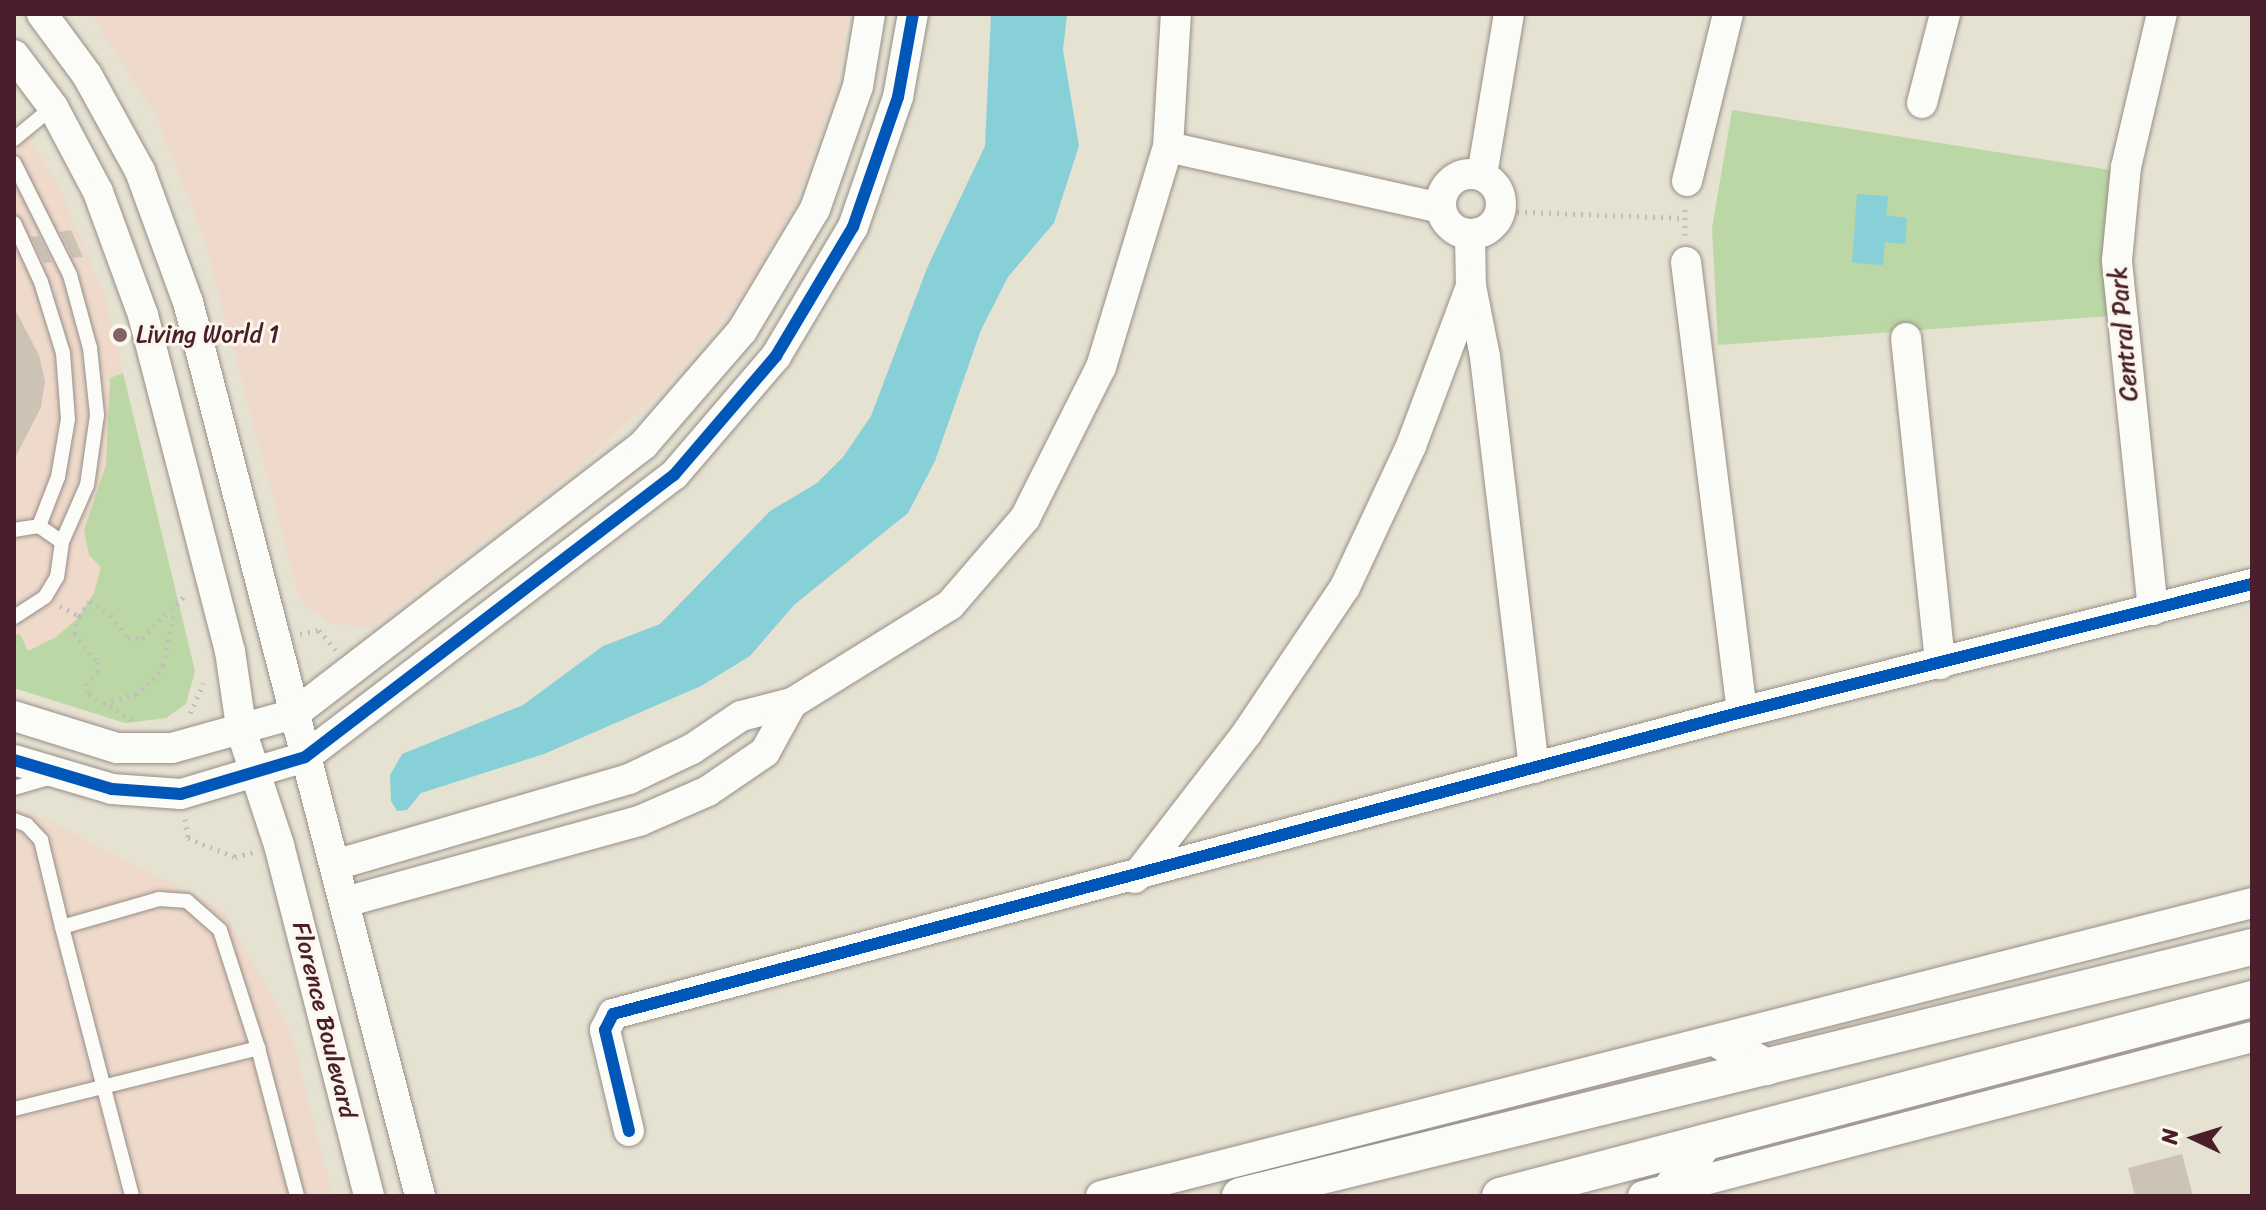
<!DOCTYPE html>
<style>
body{margin:0}
#map{position:relative;width:2266px;height:1210px;overflow:hidden;background:#e6e2d2;font-family:Sriracha,sans-serif}
div>[style]{position:absolute}
[style*='--x']{left:calc(var(--x)*1px);top:calc(var(--y)*1px);width:calc(var(--w)*1px);rotate:calc(var(--a)*1deg)}
.built>*{inset:0;background:#eed9ca}
.green>*{inset:0;background:#bbd7a5}
.water>*{inset:0;background:#87d0d7}
.building>*{inset:0;background:#cdc3b5}
.path>*{height:5px;margin-top:-2.5px;transform-origin:0;background:repeating-linear-gradient(90deg,#c2bdbb 0 2px,transparent 0 8px)}
.roads{filter:drop-shadow(0 0 2px #978e88) drop-shadow(0 0 2px #978e88)}
.service>*{height:14px;margin:-7px;padding:0 7px;transform-origin:7px;border-radius:7px;background:#fbfbf8}
.minor>*{height:30px;margin:-15px;padding:0 15px;transform-origin:15px;border-radius:15px;background:#fbfbf8}
.minor>.ring{margin:-15px;padding:0;box-sizing:content-box;background:none;border:30px solid #fbfbf8;border-radius:50%}
.tertiary>*{height:36px;margin:-18px;padding:0 18px;transform-origin:18px;border-radius:18px;background:#fbfbf8}
.cycleway>*{height:12px;margin:-6px;padding:0 6px;transform-origin:6px;border-radius:6px;background:#0057b8}
.dots>*{width:22px;height:22px;translate:-50% -50%;box-sizing:border-box;border:4px solid #fbf7ec;border-radius:50%}
span{translate:-50% -50%;white-space:nowrap;text-align:center;line-height:1.15;-webkit-text-stroke:6px #fbf7ec;paint-order:stroke}
.street-label{font-size:24px;color:#4a1f2b}
.poi-label{font-size:24px;color:#4a1f2b}
.left{translate:0 -50%;text-align:left}
.frame{position:absolute;inset:0;border:16px solid #4a1f2b;pointer-events:none}
.north{position:absolute;left:2154px;top:1098px;width:80px;height:80px;-webkit-text-stroke:6px #fbf7ec;paint-order:stroke;rotate:274deg;font-size:22px;font-weight:700;line-height:32px;text-align:center;color:#4a1f2b}
.north::after{content:'';display:block;margin:auto;width:28px;height:36px;background:#4a1f2b;clip-path:polygon(50% 0,100% 100%,50% 72%,0 100%)}
</style>
<div id="map">
<div class="built">
<div style="clip-path:polygon(91px 14px,849px 14px,836px 88px,794px 207px,738px 302px,668px 384px,578px 468px,372px 627px,329px 623px,300px 600px,203px 235px,156px 116px)"></div>
<div style="clip-path:polygon(14px 118px,57px 182px,105px 297px,195px 671px,186px 704px,166px 719px,125px 723px,14px 688px)"></div>
<div style="clip-path:polygon(14px 809px,46px 819px,224px 911px,289px 1027px,333px 1196px,14px 1196px)"></div>
</div>
<div class="green">
<div style="clip-path:polygon(1732px 110px,2123px 172px,2109px 316px,1718px 345px,1712px 228px)"></div>
<div style="clip-path:polygon(123px 373px,195px 671px,186px 704px,166px 718px,125px 723px,14px 688px,14px 635px,20px 634px,28px 651px,56px 637px,76px 620px,94px 593px,101px 567px,89px 555px,84px 530px,106px 465px,110px 378px)"></div>
</div>
<div class="water">
<div style="clip-path:polygon(991px 14px,1067px 14px,1063px 50px,1079px 146px,1054px 223px,1008px 277px,981px 330px,935px 461px,908px 513px,794px 605px,750px 656px,701px 686px,544px 754px,421px 793px,407px 810px,397px 811px,391px 801px,390px 775px,402px 754px,523px 705px,603px 646px,660px 624px,770px 511px,817px 483px,843px 457px,871px 416px,927px 268px,985px 146px)"></div>
<div style="clip-path:polygon(1857px 194px,1888px 196px,1886px 215px,1907px 218px,1905px 244px,1885px 242px,1883px 265px,1852px 263px)"></div>
</div>
<div class="building">
<div style="clip-path:polygon(71px 230px,83px 257px,73px 258px,60px 232px)"></div>
<div style="clip-path:polygon(39px 236px,52px 262px,44px 263px,31px 237px)"></div>
<div style="clip-path:polygon(14px 308px,39px 355px,45px 381px,41px 407px,14px 460px)"></div>
<div style="clip-path:polygon(2182px 1154px,2193px 1196px,2135px 1196px,2128px 1168px)"></div>
</div>
<div class="path">
<div style="--x:1501;--y:211;--w:183;--a:2.2"></div>
<div style="--x:1685;--y:235;--w:30;--a:-90"></div>
<div style="--x:60;--y:606;--w:21;--a:28"></div>
<div style="--x:79;--y:616;--w:19;--a:106"></div>
<div style="--x:74;--y:634;--w:36;--a:51"></div>
<div style="--x:97;--y:662;--w:10;--a:84"></div>
<div style="--x:98;--y:672;--w:16;--a:137"></div>
<div style="--x:86;--y:683;--w:11;--a:75"></div>
<div style="--x:89;--y:694;--w:52;--a:31"></div>
<div style="--x:79;--y:616;--w:19;--a:-54"></div>
<div style="--x:90;--y:601;--w:25;--a:34"></div>
<div style="--x:111;--y:615;--w:29;--a:54"></div>
<div style="--x:128;--y:638;--w:14;--a:0"></div>
<div style="--x:142;--y:638;--w:63;--a:-44.4"></div>
<div style="--x:300;--y:634;--w:19;--a:-12"></div>
<div style="--x:319;--y:630;--w:26;--a:50"></div>
<div style="--x:104;--y:704;--w:33;--a:-18"></div>
<div style="--x:135;--y:694;--w:23;--a:-38"></div>
<div style="--x:153;--y:680;--w:18;--a:-56"></div>
<div style="--x:163;--y:665;--w:53;--a:-78.1"></div>
<div style="--x:190;--y:713;--w:33;--a:-65"></div>
<div style="--x:185;--y:819;--w:19;--a:81"></div>
<div style="--x:188;--y:838;--w:51;--a:22"></div>
<div style="--x:235;--y:857;--w:20;--a:-15"></div>
</div>
<div class="roads">
<div class="service">
<div style="--x:14;--y:139;--w:50;--a:-39.4"></div>
<div style="--x:14;--y:163;--w:125;--a:63.4"></div>
<div style="--x:70;--y:275;--w:76;--a:74.7"></div>
<div style="--x:90;--y:348;--w:67;--a:84"></div>
<div style="--x:97;--y:415;--w:71;--a:98.1"></div>
<div style="--x:87;--y:485;--w:62;--a:113.7"></div>
<div style="--x:62;--y:542;--w:35;--a:98"></div>
<div style="--x:57;--y:577;--w:23;--a:121"></div>
<div style="--x:45;--y:597;--w:37;--a:147"></div>
<div style="--x:14;--y:223;--w:65;--a:65.4"></div>
<div style="--x:41;--y:282;--w:74;--a:72.8"></div>
<div style="--x:63;--y:353;--w:66;--a:85.7"></div>
<div style="--x:68;--y:419;--w:59;--a:99.8"></div>
<div style="--x:58;--y:477;--w:53;--a:111.2"></div>
<div style="--x:14;--y:530;--w:25;--a:-9"></div>
<div style="--x:39;--y:526;--w:28;--a:35"></div>
<div style="--x:14;--y:788;--w:43;--a:-16.3"></div>
<div style="--x:14;--y:820;--w:14;--a:21"></div>
<div style="--x:27;--y:825;--w:21;--a:47"></div>
<div style="--x:41;--y:840;--w:89;--a:76.4"></div>
<div style="--x:62;--y:927;--w:101;--a:-16.1"></div>
<div style="--x:159;--y:899;--w:28;--a:4"></div>
<div style="--x:187;--y:901;--w:44;--a:41.3"></div>
<div style="--x:220;--y:930;--w:124;--a:72.1"></div>
<div style="--x:258;--y:1048;--w:153;--a:75.2"></div>
<div style="--x:62;--y:927;--w:278;--a:75.4"></div>
<div style="--x:14;--y:1109;--w:252;--a:-14"></div>
</div>
<div class="minor">
<div style="--x:42;--y:14;--w:76;--a:53.6"></div>
<div style="--x:87;--y:75;--w:110;--a:61.1"></div>
<div style="--x:140;--y:171;--w:140;--a:69.9"></div>
<div style="--x:188;--y:302;--w:924;--a:75.45"></div>
<div style="--x:14;--y:55;--w:65;--a:53.1"></div>
<div style="--x:53;--y:107;--w:96;--a:62.1"></div>
<div style="--x:98;--y:192;--w:131;--a:69.9"></div>
<div style="--x:143;--y:315;--w:347;--a:75.5"></div>
<div style="--x:230;--y:651;--w:83;--a:81.7"></div>
<div style="--x:242;--y:733;--w:118;--a:71.7"></div>
<div style="--x:279;--y:845;--w:362;--a:75.6"></div>
<div style="--x:1922;--y:103;--w:92;--a:-75.5"></div>
<div style="--x:1168;--y:147;--w:279;--a:12.6"></div>
<div class="ring" style="left:1441px;top:174px;width:30px;height:30px"></div>
<div style="--x:1482;--y:175;--w:163;--a:-80.5"></div>
<div style="--x:1687;--y:181;--w:172;--a:-76.2"></div>
<div style="--x:1470;--y:236;--w:50;--a:88.9"></div>
<div style="--x:1471;--y:286;--w:72;--a:78.8"></div>
<div style="--x:1485;--y:357;--w:414;--a:83.2"></div>
<div style="--x:1686;--y:262;--w:453;--a:82.9"></div>
<div style="--x:1906;--y:338;--w:328;--a:84"></div>
<div style="--x:2153;--y:610;--w:352;--a:-95.9"></div>
<div style="--x:2117;--y:260;--w:93;--a:-84.5"></div>
<div style="--x:2126;--y:167;--w:157;--a:-76.8"></div>
<div style="--x:792;--y:703;--w:186;--a:-31.8"></div>
<div style="--x:950;--y:605;--w:115;--a:-49.2"></div>
<div style="--x:1025;--y:518;--w:169;--a:-63.3"></div>
<div style="--x:1101;--y:367;--w:230;--a:-73.1"></div>
<div style="--x:1168;--y:147;--w:133;--a:-86.6"></div>
<div style="--x:14;--y:716;--w:108;--a:17.3"></div>
<div style="--x:117;--y:748;--w:55;--a:0"></div>
<div style="--x:172;--y:748;--w:127;--a:-15.6"></div>
<div style="--x:294;--y:714;--w:442;--a:-37.6"></div>
<div style="--x:644;--y:444;--w:150;--a:-49.1"></div>
<div style="--x:742;--y:331;--w:142;--a:-59.1"></div>
<div style="--x:815;--y:209;--w:130;--a:-70.7"></div>
<div style="--x:858;--y:86;--w:73;--a:-80.5"></div>
<div style="--x:14;--y:760;--w:102;--a:16.5"></div>
<div style="--x:112;--y:789;--w:69;--a:4.1"></div>
<div style="--x:181;--y:794;--w:129;--a:-16.6"></div>
<div style="--x:305;--y:757;--w:464;--a:-37.4"></div>
<div style="--x:674;--y:475;--w:157;--a:-49.4"></div>
<div style="--x:776;--y:356;--w:150;--a:-59.2"></div>
<div style="--x:853;--y:227;--w:138;--a:-70.9"></div>
<div style="--x:898;--y:97;--w:84;--a:-79.8"></div>
<div style="--x:335;--y:865;--w:306;--a:-16.3"></div>
<div style="--x:629;--y:779;--w:70;--a:-25.5"></div>
<div style="--x:692;--y:749;--w:59;--a:-34"></div>
<div style="--x:741;--y:716;--w:53;--a:-14.3"></div>
<div style="--x:792;--y:703;--w:56;--a:118.9"></div>
<div style="--x:765;--y:752;--w:69;--a:145.6"></div>
<div style="--x:708;--y:791;--w:75;--a:156.5"></div>
<div style="--x:639;--y:821;--w:305;--a:164.6"></div>
<div style="--x:1135;--y:878;--w:183;--a:-52.3"></div>
<div style="--x:1247;--y:733;--w:176;--a:-56.1"></div>
<div style="--x:1345;--y:587;--w:156;--a:-64.9"></div>
<div style="--x:1411;--y:446;--w:171;--a:-69.4"></div>
<div style="--x:629;--y:1131;--w:104;--a:-103.4"></div>
<div style="--x:605;--y:1030;--w:18;--a:-63"></div>
<div style="--x:613;--y:1014;--w:1169;--a:-14.98"></div>
<div style="--x:1742;--y:712;--w:526;--a:-14.09"></div>
<div style="--x:1101;--y:1196;--w:1188;--a:-14.28"></div>
<div style="--x:1643;--y:1196;--w:629;--a:-14.63"></div>
</div>
<div class="tertiary">
<div style="--x:1722;--y:1042;--w:51;--a:29.6"></div>
<div style="--x:1670;--y:1190;--w:59;--a:-53.9"></div>
<div style="--x:1240;--y:1196;--w:1042;--a:-13.82"></div>
<div style="--x:1500;--y:1196;--w:777;--a:-14.68"></div>
</div>
</div>
<div class="cycleway">
<div style="--x:14;--y:760;--w:102;--a:16.5"></div>
<div style="--x:112;--y:789;--w:69;--a:4.1"></div>
<div style="--x:181;--y:794;--w:129;--a:-16.6"></div>
<div style="--x:305;--y:757;--w:464;--a:-37.4"></div>
<div style="--x:674;--y:475;--w:157;--a:-49.4"></div>
<div style="--x:776;--y:356;--w:150;--a:-59.2"></div>
<div style="--x:853;--y:227;--w:138;--a:-70.9"></div>
<div style="--x:898;--y:97;--w:84;--a:-79.8"></div>
<div style="--x:629;--y:1131;--w:104;--a:-103.4"></div>
<div style="--x:605;--y:1030;--w:18;--a:-63"></div>
<div style="--x:613;--y:1014;--w:1169;--a:-14.98"></div>
<div style="--x:1742;--y:712;--w:526;--a:-14.09"></div>
</div>
<div class="dots">
<div style="left:120px;top:335px;background:#816365"></div>
</div>
<div class="street-label">
<span style="left:2124px;top:334px;rotate:-95deg">Central Park</span>
<span style="left:324px;top:1020px;rotate:76deg">Florence Boulevard</span>
</div>
<div class="poi-label">
<span class="left" style="left:136px;top:335px">Living World 1</span>
</div>
<div class="frame"></div>
<div class="north">N</div>
</div>
